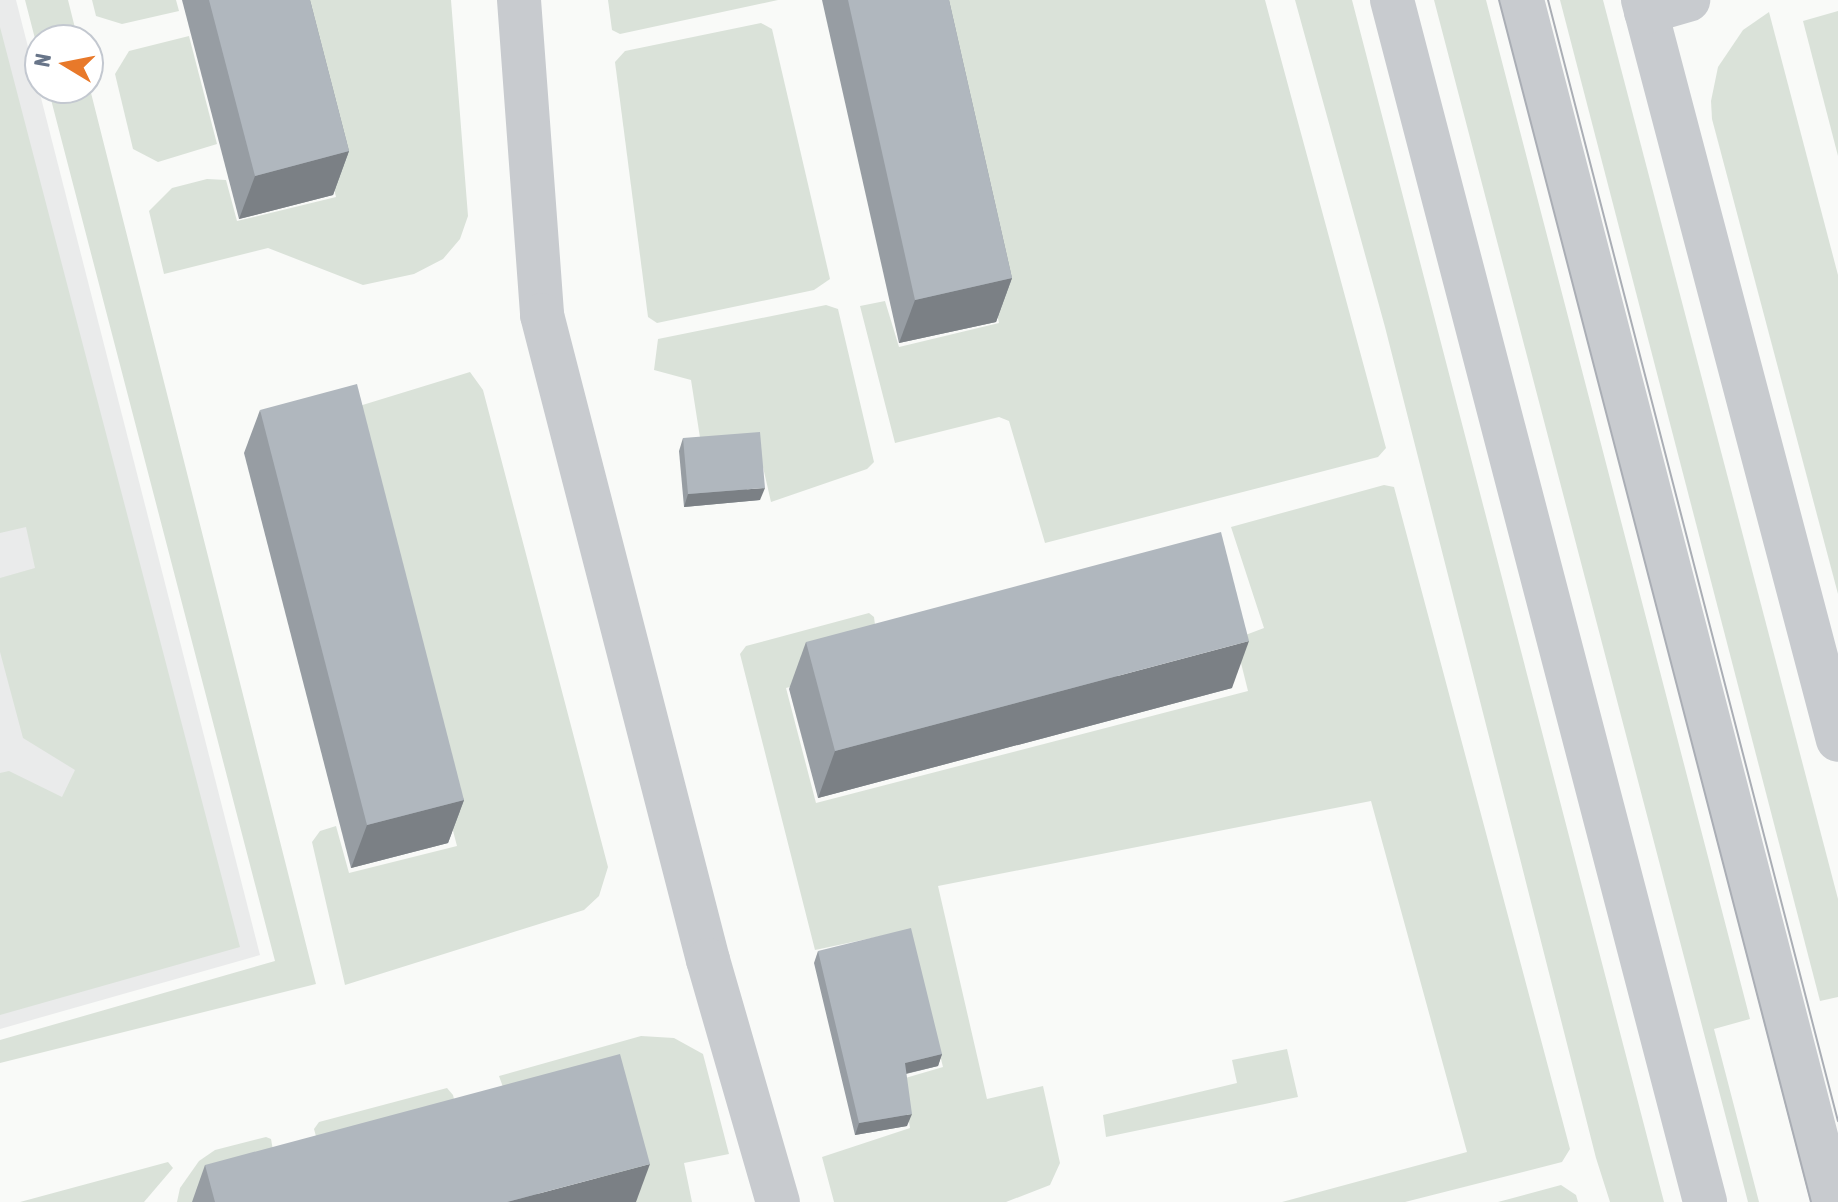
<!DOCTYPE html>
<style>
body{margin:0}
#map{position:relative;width:1838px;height:1202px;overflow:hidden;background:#f9faf8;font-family:"Asap Condensed",sans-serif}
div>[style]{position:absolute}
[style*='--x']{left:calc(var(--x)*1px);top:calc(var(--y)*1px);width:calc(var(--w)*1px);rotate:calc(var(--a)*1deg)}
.built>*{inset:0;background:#eaebeb}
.green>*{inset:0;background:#dae2d9}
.minor>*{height:44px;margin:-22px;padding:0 22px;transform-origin:22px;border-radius:22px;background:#c8cbcf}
.tram>*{height:2px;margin:-1px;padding:0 1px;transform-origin:1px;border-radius:1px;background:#aaaeb5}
.wall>*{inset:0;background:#979da3}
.shaded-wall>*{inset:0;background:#7b8085}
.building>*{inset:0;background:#b0b7be}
span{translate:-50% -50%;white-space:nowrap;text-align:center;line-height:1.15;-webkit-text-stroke:8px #fff;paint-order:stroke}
.north{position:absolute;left:24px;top:24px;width:80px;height:80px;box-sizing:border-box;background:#fff;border:2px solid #c3c8d0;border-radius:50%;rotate:280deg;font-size:22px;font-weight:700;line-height:32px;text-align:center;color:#687589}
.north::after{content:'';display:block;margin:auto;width:28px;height:36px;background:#e8792a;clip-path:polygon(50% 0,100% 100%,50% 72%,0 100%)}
</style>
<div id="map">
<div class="built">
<div style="clip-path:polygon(0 0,16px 0,260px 955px,0 1029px)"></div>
</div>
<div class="green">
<div style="clip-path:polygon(25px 0,68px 0,78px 40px,40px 40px,40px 58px)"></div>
<div style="clip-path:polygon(92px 0,176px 0,179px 11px,122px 24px,96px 16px)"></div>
<div style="clip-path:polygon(286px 0,451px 0,468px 216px,460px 239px,443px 259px,414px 274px,363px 285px,268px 248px,164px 274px,149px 211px,172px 188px,207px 179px,226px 180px,237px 221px,336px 197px)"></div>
<div style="clip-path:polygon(608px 0,778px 0,620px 34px,612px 30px)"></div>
<div style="clip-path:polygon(928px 0,1265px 0,1386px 448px,1378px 457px,1045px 543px,1009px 421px,999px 417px,895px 443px,860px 306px,885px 301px,899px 347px,999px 323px)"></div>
<div style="clip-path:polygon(1295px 0,1352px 0,1664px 1202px,1610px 1202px,1596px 1158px,1385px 327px)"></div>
<div style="clip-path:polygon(1434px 0,1486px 0,1750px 1019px,1714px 1029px,1759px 1202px,1748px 1202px)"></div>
<div style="clip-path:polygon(1560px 0,1603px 0,1838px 899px,1838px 997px,1820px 1001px)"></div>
<div style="clip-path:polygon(1838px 11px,1838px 156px,1803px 21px)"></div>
<div style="clip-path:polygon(1769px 12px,1838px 275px,1838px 594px,1712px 119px,1711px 101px,1718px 67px,1743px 30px)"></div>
<div style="clip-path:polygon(761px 23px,772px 29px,830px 279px,814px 290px,657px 323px,648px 317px,615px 62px,625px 51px)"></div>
<div style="clip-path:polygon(0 27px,240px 947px,0 1015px,0 773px,9px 771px,62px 797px,75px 770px,23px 738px,0 652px,0 578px,35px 568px,26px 527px,0 533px)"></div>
<div style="clip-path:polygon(189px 36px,217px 144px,158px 162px,133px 149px,115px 74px,129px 51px)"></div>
<div style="clip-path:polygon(88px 81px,316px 984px,0 1063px,0 1040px,275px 961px,48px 88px,88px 88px)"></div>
<div style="clip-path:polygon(826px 305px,838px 309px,874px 462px,867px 469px,771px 502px,757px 441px,701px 444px,691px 380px,654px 370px,658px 339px)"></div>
<div style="clip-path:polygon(470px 372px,483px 390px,608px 867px,599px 896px,584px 910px,345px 985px,312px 842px,320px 831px,336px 826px,349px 873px,457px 846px,343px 411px)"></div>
<div style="clip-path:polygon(1384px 485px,1394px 487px,1570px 1149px,1562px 1162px,1405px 1202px,1282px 1202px,1467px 1152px,1371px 801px,938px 886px,987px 1099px,1043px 1086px,1060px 1163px,1050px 1185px,1006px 1202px,834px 1202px,822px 1157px,910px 1128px,902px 1079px,943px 1067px,911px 938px,900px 932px,815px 950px,740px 654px,746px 646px,869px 613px,874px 617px,880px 663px,786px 688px,816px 803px,1248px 691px,1235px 639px,1264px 628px,1231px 527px)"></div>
<div style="clip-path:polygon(641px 1036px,674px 1038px,703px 1054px,729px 1154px,684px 1163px,692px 1202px,634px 1202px,516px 1123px,499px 1076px)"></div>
<div style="clip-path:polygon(1287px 1049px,1298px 1097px,1106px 1137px,1103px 1115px,1237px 1083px,1232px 1060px)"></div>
<div style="clip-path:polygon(447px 1088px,453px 1095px,463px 1137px,326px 1173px,314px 1129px,319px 1122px)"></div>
<div style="clip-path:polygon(266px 1137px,271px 1139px,279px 1184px,207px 1202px,177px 1202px,180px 1188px,199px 1161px,215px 1150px)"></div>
<div style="clip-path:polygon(168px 1162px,173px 1168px,144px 1202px,20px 1202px)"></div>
<div style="clip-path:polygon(1561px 1185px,1576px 1195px,1578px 1202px,1498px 1202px)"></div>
</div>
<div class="minor">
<div style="--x:519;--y:0;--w:316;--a:85.8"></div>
<div style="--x:542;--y:315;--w:666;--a:75.57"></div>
<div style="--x:708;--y:960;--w:252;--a:73.9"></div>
<div style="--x:1392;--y:0;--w:1242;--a:75.4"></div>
<div style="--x:1522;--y:0;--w:1242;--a:75.49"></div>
<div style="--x:1643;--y:0;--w:765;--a:75.24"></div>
<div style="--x:1646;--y:12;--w:44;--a:-15.9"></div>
</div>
<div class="tram">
<div style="--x:1499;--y:0;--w:1242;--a:75.45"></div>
<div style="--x:1548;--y:0;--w:1158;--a:75.5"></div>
</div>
<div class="wall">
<div style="clip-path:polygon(182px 0,310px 0,349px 151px,333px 195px,239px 219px)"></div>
<div style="clip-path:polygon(822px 0,949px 0,1012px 278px,996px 322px,899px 343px)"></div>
<div style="clip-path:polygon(260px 410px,464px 800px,448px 843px,351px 868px,244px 453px)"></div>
<div style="clip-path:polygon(683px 438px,760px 500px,684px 507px,679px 451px)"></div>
<div style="clip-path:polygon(806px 642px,1232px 688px,818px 798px,789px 689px)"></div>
<div style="clip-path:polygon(818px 951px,942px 1054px,938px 1066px,906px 1074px,907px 1126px,855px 1135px,814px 963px)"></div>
<div style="clip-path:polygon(205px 1165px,636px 1202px,192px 1202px)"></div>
</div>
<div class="shaded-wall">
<div style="clip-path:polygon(349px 151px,333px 195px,239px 219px,255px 176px)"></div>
<div style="clip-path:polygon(1012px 278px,996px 322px,899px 343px,915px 300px)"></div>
<div style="clip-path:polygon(765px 488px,760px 500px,684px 507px,688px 494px)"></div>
<div style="clip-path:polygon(1249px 641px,1232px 688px,818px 798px,835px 751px)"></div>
<div style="clip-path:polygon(464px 800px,448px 843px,351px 868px,367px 825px)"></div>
<div style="clip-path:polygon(942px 1054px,938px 1066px,900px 1075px,905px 1063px)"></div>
<div style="clip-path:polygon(912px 1114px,907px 1126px,855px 1135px,859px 1123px)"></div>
<div style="clip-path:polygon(650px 1164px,636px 1202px,507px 1202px)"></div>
</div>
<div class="building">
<div style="clip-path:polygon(209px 0,310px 0,349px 151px,255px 176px)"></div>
<div style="clip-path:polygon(848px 0,949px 0,1012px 278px,915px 300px)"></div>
<div style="clip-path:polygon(357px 384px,464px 800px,367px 825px,260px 410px)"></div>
<div style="clip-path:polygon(760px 432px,765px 488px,688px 494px,683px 438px)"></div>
<div style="clip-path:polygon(1221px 532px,1249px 641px,835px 751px,806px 642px)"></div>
<div style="clip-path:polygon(911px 928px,942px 1054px,905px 1063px,912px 1114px,859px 1123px,818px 951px)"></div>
<div style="clip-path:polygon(620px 1054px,650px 1164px,507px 1202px,215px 1202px,205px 1165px)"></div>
</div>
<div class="north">N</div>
</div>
